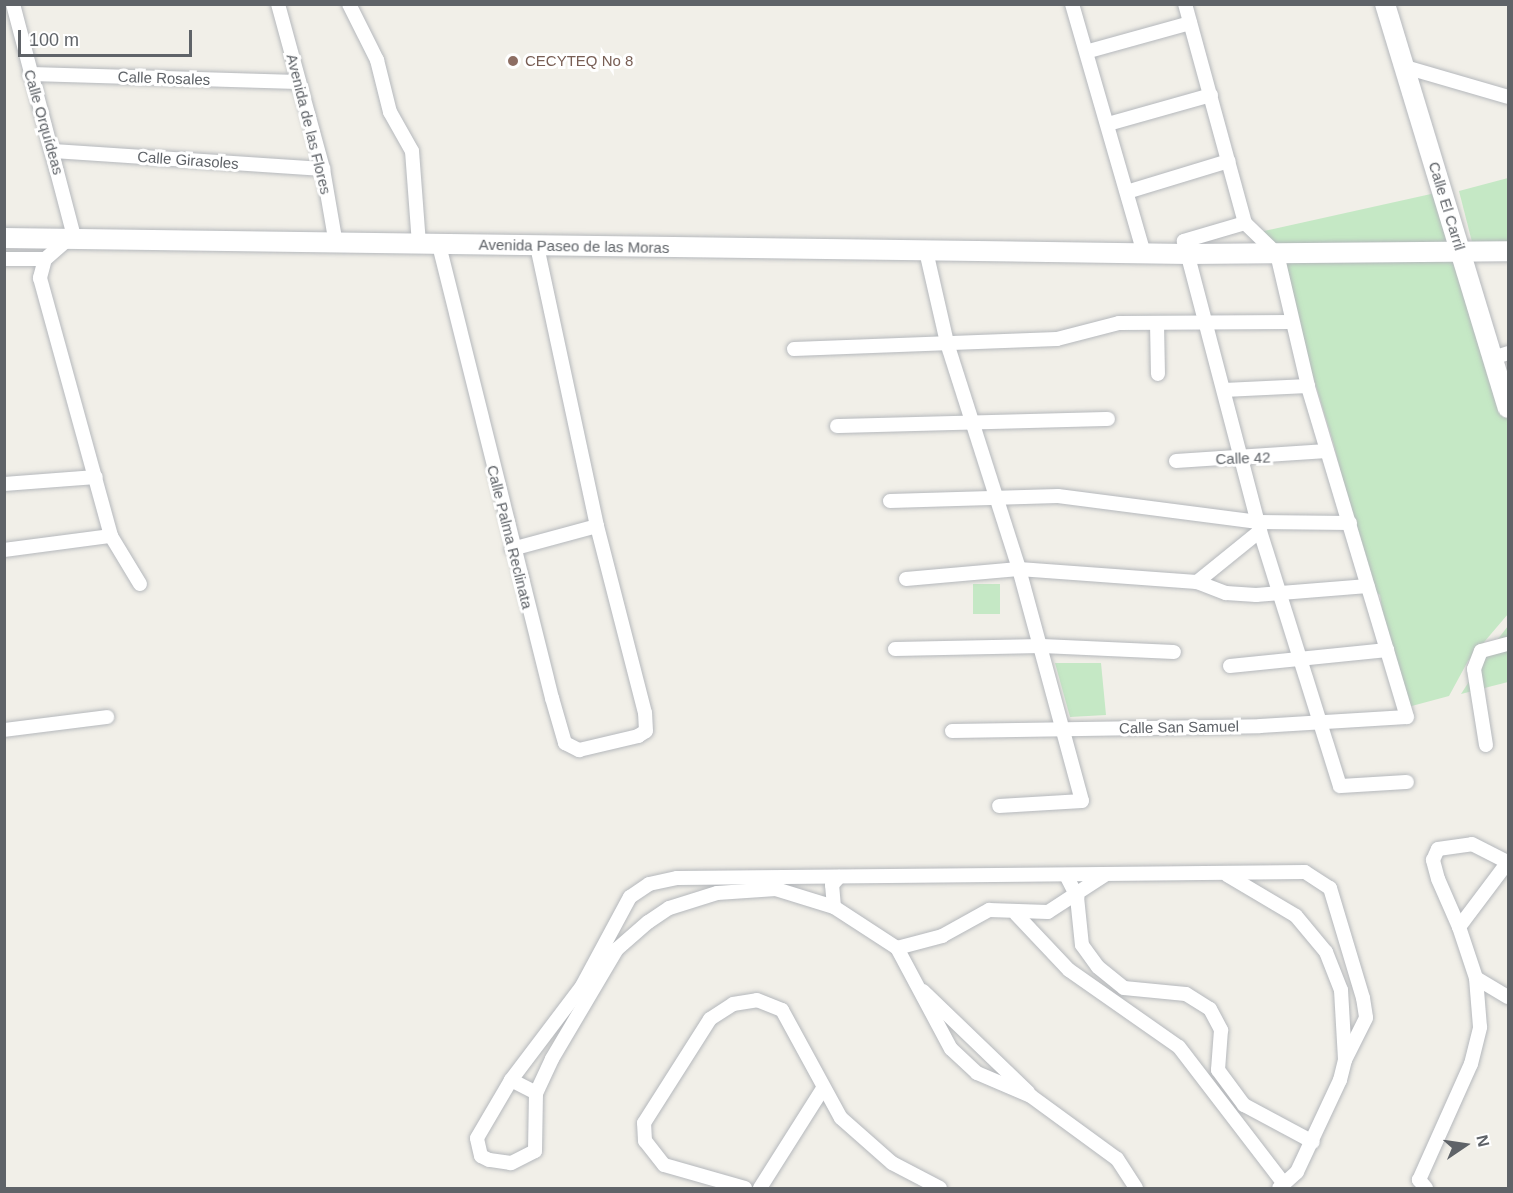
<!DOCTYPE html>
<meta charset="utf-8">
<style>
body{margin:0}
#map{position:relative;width:1513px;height:1193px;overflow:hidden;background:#f1efe8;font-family:Arial,sans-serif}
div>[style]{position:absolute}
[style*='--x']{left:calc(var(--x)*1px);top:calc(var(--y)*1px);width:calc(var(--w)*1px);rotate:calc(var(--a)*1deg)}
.green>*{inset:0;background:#c5e8c5}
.roads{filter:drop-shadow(0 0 2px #b5b8bc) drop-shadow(0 0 2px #b5b8bc)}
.street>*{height:14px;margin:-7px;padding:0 7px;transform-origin:7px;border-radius:7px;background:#fff}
.secondary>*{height:20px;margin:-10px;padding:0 10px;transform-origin:10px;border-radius:10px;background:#fff}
.dots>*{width:16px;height:16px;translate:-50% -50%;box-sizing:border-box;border:3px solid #fff;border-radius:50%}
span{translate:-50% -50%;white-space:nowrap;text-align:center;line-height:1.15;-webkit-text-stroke:6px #fff;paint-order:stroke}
.education-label{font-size:15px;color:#785e54}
.left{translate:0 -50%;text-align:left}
.street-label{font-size:15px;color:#5f6368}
.frame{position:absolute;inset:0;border:6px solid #5f6368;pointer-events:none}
.north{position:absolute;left:1435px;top:1115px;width:60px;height:60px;-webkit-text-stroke:4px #fff;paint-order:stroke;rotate:77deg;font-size:16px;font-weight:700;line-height:24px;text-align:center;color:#5f6368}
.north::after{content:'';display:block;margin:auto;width:21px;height:27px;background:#5f6368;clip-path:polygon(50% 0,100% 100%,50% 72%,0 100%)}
.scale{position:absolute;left:18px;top:30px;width:174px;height:27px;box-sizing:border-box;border:3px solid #5f6368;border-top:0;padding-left:8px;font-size:18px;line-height:21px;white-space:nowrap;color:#5f6368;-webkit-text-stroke:4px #fff;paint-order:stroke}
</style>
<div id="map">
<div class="green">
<div style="clip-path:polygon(1508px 178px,1508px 243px,1472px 242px,1459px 191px)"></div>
<div style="clip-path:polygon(1440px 192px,1458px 246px,1272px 247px,1255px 233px)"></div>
<div style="clip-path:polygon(1276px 254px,1459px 254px,1508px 412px,1508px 614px,1468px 661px,1449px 696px,1408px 707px,1388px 648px,1380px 595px,1369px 587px,1334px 445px)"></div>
<div style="clip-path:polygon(973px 584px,1000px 584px,1000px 614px,973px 614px)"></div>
<div style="clip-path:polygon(1508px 626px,1508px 682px,1461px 694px,1488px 652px)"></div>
<div style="clip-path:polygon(1055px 663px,1101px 663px,1106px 715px,1070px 717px)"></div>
</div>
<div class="roads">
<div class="street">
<div style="--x:13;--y:4;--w:244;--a:75.3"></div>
<div style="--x:278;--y:4;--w:171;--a:74.7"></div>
<div style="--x:323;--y:169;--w:76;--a:80.2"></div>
<div style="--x:349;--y:4;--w:63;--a:63.4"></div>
<div style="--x:377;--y:60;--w:54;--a:76"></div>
<div style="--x:390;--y:112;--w:45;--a:60.6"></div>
<div style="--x:412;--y:151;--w:94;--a:85.7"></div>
<div style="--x:1072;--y:4;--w:259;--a:73.9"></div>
<div style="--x:1089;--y:51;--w:105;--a:-15.5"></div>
<div style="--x:1405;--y:67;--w:107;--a:16.2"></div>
<div style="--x:30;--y:74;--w:269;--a:1.7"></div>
<div style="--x:1108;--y:124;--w:107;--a:-15.7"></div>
<div style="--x:53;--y:151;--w:271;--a:3.8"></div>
<div style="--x:1130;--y:191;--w:103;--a:-16.9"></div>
<div style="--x:1245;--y:223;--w:64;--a:163.6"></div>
<div style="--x:1184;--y:241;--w:300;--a:75.3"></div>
<div style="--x:1260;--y:531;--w:267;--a:72.6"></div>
<div style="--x:1340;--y:786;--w:67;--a:-3.4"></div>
<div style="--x:66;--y:241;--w:28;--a:139"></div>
<div style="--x:45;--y:259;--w:20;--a:105"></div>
<div style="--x:40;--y:278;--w:268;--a:74.6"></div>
<div style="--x:111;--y:536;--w:56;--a:58.9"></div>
<div style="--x:439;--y:245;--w:467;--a:76"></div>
<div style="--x:552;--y:698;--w:47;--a:73.9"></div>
<div style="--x:565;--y:743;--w:16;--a:27"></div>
<div style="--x:579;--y:750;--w:61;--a:-13.3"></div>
<div style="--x:638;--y:736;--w:9;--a:-32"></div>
<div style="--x:646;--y:731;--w:18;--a:-93"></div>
<div style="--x:645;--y:713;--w:193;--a:-104.4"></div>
<div style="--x:597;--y:526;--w:286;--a:-102.1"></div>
<div style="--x:926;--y:251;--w:94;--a:77.1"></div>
<div style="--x:947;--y:343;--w:237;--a:72.3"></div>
<div style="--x:1019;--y:569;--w:240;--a:74.8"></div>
<div style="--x:1082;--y:801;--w:83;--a:176.6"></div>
<div style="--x:4;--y:259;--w:41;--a:0"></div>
<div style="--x:1157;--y:323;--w:51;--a:88.9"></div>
<div style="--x:794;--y:349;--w:263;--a:-2.2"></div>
<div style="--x:1057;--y:339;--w:64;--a:-14.5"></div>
<div style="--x:1119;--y:323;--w:172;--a:-0.3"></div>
<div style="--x:1493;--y:358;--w:16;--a:-18"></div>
<div style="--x:1224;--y:390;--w:84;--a:-2.7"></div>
<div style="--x:837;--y:426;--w:271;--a:-1.5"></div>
<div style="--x:1176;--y:461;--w:151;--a:-3.8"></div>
<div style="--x:4;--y:484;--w:92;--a:-4.4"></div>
<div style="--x:890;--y:501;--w:168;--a:-1.7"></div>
<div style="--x:1058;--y:496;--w:202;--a:7.4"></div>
<div style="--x:1258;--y:522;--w:92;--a:0.6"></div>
<div style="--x:512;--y:549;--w:88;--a:-15.1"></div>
<div style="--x:4;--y:550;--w:108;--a:-7.5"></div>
<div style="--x:906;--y:579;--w:113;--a:-5.1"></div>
<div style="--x:1019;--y:569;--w:178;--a:4.2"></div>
<div style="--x:1197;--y:582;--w:31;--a:21"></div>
<div style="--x:1226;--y:593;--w:30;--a:4"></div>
<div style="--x:1256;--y:595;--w:112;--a:-4.6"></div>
<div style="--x:1197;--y:582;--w:81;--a:-39"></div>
<div style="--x:895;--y:649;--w:147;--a:-1.2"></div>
<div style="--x:1042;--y:646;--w:132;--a:2.6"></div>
<div style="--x:1230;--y:666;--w:158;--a:-5.8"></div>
<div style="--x:4;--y:730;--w:104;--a:-7.2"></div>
<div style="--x:952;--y:731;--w:308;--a:-0.9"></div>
<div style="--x:1260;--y:726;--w:147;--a:-3.5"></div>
<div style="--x:1407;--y:717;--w:345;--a:-106.7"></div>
<div style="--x:1308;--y:386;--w:136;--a:-103.2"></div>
<div style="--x:1277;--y:254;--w:45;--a:-135.9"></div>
<div style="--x:1245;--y:223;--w:227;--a:-105.3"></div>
<div style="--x:1486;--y:745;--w:77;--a:-99"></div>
<div style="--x:1474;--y:669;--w:19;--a:-69"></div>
<div style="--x:1481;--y:651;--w:28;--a:-15"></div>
<div style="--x:1066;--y:875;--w:25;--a:63"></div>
<div style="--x:1077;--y:897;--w:48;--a:84.1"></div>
<div style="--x:1082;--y:945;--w:27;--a:54"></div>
<div style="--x:1098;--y:967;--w:33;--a:39"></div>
<div style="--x:1124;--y:988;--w:62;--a:5.5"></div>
<div style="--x:1186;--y:994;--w:28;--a:32"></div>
<div style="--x:1210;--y:1009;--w:24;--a:62"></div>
<div style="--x:1221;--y:1030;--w:40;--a:94.3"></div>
<div style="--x:1218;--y:1070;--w:44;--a:53.4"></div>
<div style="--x:1244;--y:1105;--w:78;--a:28.2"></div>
<div style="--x:1227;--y:875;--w:80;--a:30.7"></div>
<div style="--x:1296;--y:916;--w:47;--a:50.2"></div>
<div style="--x:1326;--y:952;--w:41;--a:68.5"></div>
<div style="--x:1341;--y:990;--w:70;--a:86.7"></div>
<div style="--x:1345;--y:1060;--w:21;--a:104"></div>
<div style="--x:1340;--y:1080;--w:102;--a:115.1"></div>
<div style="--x:1297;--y:1172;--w:24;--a:138"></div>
<div style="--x:834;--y:907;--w:22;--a:-95"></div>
<div style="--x:832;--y:885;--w:11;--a:-49"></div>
<div style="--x:1016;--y:914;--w:77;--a:46.6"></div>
<div style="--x:1069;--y:970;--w:134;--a:35"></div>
<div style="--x:1179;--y:1047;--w:173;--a:52.5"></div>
<div style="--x:1459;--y:927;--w:52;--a:-113.6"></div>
<div style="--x:1438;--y:879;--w:20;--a:-105"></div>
<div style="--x:1433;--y:860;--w:12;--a:-66"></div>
<div style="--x:1438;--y:849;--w:34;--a:-8"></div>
<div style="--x:1472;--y:844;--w:38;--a:27"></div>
<div style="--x:897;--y:948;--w:47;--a:-14.9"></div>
<div style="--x:942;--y:936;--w:54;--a:-29"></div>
<div style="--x:989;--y:910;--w:59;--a:1.9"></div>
<div style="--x:1048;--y:912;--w:68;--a:-33"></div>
<div style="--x:1476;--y:978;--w:37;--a:31"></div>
<div style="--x:923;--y:991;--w:146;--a:43.9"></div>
<div style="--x:511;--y:1080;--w:28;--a:27"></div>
<div style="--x:745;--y:1188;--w:84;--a:-164.1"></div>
<div style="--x:664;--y:1165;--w:31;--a:-128"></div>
<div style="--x:645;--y:1141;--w:18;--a:-93"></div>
<div style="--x:644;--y:1123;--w:123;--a:-57.6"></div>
<div style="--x:710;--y:1019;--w:27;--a:-33"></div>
<div style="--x:733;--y:1004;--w:24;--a:-9"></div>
<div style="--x:757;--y:1000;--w:27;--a:22"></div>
<div style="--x:782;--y:1010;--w:123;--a:61.4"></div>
<div style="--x:841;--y:1118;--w:68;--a:41.4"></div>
<div style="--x:892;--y:1163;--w:54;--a:27.5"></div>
<div style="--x:760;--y:1188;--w:116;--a:-57.7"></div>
<div style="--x:1136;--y:1188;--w:35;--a:-123"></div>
<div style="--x:1117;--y:1159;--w:107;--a:-143.8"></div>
<div style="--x:1031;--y:1096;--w:59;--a:-156.9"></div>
<div style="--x:977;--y:1073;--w:35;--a:-137"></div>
<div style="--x:951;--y:1049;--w:115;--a:-118.1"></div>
<div style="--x:897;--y:948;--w:75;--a:-146.9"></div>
<div style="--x:834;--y:907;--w:61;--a:-162.8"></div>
<div style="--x:776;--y:889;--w:59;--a:176.1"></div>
<div style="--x:717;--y:893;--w:50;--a:162.6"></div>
<div style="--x:669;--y:908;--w:25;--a:146"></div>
<div style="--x:648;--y:922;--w:41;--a:138.9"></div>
<div style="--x:617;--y:949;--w:128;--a:120.6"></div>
<div style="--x:552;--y:1059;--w:38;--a:115"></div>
<div style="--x:536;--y:1093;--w:58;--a:91"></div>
<div style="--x:535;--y:1151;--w:27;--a:153"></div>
<div style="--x:511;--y:1163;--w:22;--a:-172"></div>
<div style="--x:489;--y:1160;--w:9;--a:-153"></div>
<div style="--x:481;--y:1156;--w:18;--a:-103"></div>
<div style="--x:477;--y:1138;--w:67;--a:-59.6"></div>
<div style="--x:511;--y:1080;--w:118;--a:-52.9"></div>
<div style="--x:582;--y:986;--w:101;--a:-61.7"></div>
<div style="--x:630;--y:897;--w:23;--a:-34"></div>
<div style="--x:649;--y:884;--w:29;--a:-12"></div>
<div style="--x:677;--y:878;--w:628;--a:-0.55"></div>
<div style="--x:1305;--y:872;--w:30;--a:33"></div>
<div style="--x:1330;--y:888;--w:115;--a:73.3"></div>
<div style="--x:1363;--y:998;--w:20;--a:81"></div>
<div style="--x:1366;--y:1018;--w:47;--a:116.6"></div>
<div style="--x:1426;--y:1188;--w:11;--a:-131"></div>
<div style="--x:1419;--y:1180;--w:127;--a:-65.9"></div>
<div style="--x:1471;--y:1064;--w:38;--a:-76"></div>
<div style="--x:1480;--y:1027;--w:49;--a:-94.7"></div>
<div style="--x:1476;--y:978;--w:54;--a:-108.4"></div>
<div style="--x:1459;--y:927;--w:81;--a:-53"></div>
</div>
<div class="secondary">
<div style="--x:1385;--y:4;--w:422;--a:73.1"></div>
<div style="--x:4;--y:238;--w:1184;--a:0.77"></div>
<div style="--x:1188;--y:254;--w:320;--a:-0.5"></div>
</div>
</div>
<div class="dots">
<div style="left:513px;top:61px;background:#8d6e63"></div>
</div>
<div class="education-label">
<span class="left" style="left:525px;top:61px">CECYTEQ No 8</span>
</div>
<div class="street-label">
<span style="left:164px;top:78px;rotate:2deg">Calle Rosales</span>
<span style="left:44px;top:122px;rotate:74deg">Calle Orquídeas</span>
<span style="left:309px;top:124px;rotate:76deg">Avenida de las Flores</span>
<span style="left:188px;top:160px;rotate:4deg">Calle Girasoles</span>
<span style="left:1447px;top:206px;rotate:73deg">Calle El Carril</span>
<span style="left:574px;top:246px;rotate:1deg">Avenida Paseo de las Moras</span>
<span style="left:1243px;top:458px;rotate:-2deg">Calle 42</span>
<span style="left:510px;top:537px;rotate:76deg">Calle Palma Reclinata</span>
<span style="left:1179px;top:727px;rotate:-1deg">Calle San Samuel</span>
</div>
<div class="frame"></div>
<div class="north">N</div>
<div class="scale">100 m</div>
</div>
